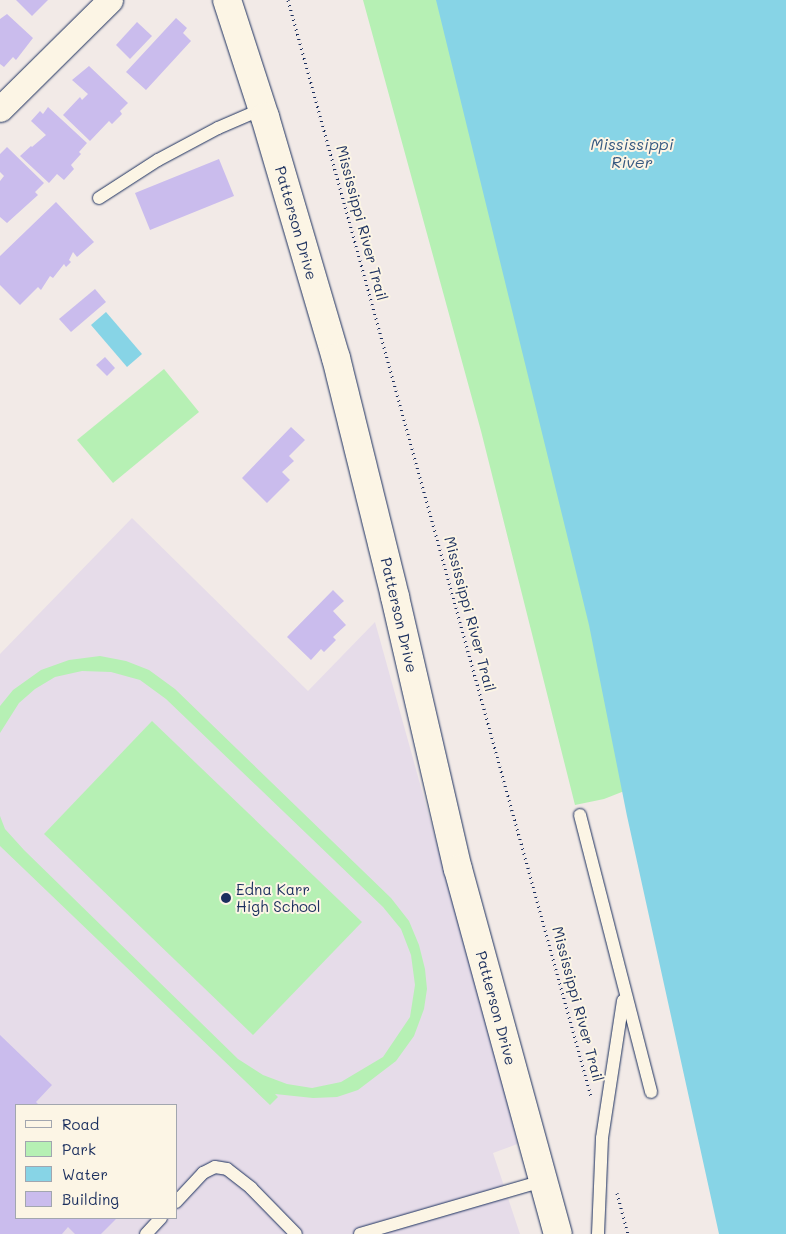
<!DOCTYPE html>
<style>
body{margin:0}
#map{position:relative;width:786px;height:1234px;overflow:hidden;background:#f2eae7;font-family:Mali,sans-serif}
div>[style]{position:absolute}
[style*='--x']{left:calc(var(--x)*1px);top:calc(var(--y)*1px);width:calc(var(--w)*1px);rotate:calc(var(--a)*1deg)}
.built>*{inset:0;background:#e6dce9}
.green>*{inset:0;background:#b6f0b4}
.water>*{inset:0;background:#87d4e6}
.building>*{inset:0;background:#cabced}
.path>*{height:3px;margin-top:-1.5px;transform-origin:0;background:repeating-linear-gradient(90deg,#1b2f5e 0 1px,transparent 0 5px)}
.roads{filter:drop-shadow(0 0 1px #1b2f5e) drop-shadow(0 0 1px #1b2f5e)}
.lane>*{height:12px;margin:-6px;padding:0 6px;transform-origin:6px;border-radius:6px;background:#fcf5e5}
.street>*{height:25px;margin:-12.5px;padding:0 12.5px;transform-origin:12.5px;border-radius:12.5px;background:#fcf5e5}
.secondary>*{height:28px;margin:-14px;padding:0 14px;transform-origin:14px;border-radius:14px;background:#fcf5e5}
.dots>*{width:14px;height:14px;translate:-50% -50%;box-sizing:border-box;border:2px solid #fcf5e5;border-radius:50%}
span{translate:-50% -50%;white-space:nowrap;text-align:center;line-height:1.15;-webkit-text-stroke:4px #fcf5e5;paint-order:stroke}
.street-label{font-size:15px;color:#1b2f5e}
.poi-label{font-size:15px;color:#1b2f5e}
.left{translate:0 -50%;text-align:left}
.water-label{font-size:16px;color:#365880;font-style:italic}
.legend{position:absolute;left:15px;top:1104px;width:162px;height:115px;box-sizing:border-box;background:#fcf5e5;border:1px solid #a2a6af;margin:0;padding:6px 9px;list-style:none;font-size:15px;color:#1b2f5e}
.legend li{display:flex;align-items:center;gap:10px;height:25px}
.legend b{width:25px;border:1px solid #a2a6af}
</style>
<div id="map">
<div class="built">
<div style="clip-path:polygon(evenodd,132px 518px,308px 691px,375px 622px,520px 1143px,493px 1153px,520px 1234px,0 1234px,0 654px,132px 518px,16px 1105px,176px 1105px,176px 1218px,16px 1218px,16px 1105px)"></div>
</div>
<div class="green">
<div style="clip-path:polygon(363px 0,446px 0,632px 788px,604px 799px,575px 805px,481px 431px)"></div>
<div style="clip-path:polygon(164px 369px,199px 412px,113px 483px,77px 440px)"></div>
<div style="clip-path:polygon(100px 656px,126px 661px,149px 670px,175px 689px,391px 898px,409px 921px,419px 945px,425px 969px,427px 989px,424px 1009px,414px 1036px,396px 1061px,358px 1090px,337px 1097px,313px 1098px,275px 1094px,278px 1097px,270px 1105px,0 846px,0 816px,5px 829px,24px 850px,238px 1059px,263px 1075px,287px 1084px,312px 1088px,341px 1082px,383px 1057px,410px 1017px,415px 985px,411px 955px,401px 929px,383px 907px,166px 699px,140px 680px,111px 672px,82px 671px,55px 677px,35px 689px,19px 703px,0 733px,0 706px,13px 690px,41px 670px,69px 660px)"></div>
<div style="clip-path:polygon(152px 721px,362px 922px,253px 1035px,44px 834px)"></div>
</div>
<div class="water">
<div style="clip-path:polygon(436px 0,786px 0,786px 1234px,719px 1234px,627px 816px,589px 625px)"></div>
<div style="clip-path:polygon(106px 312px,142px 354px,127px 367px,91px 325px)"></div>
</div>
<div class="building">
<div style="clip-path:polygon(16px 0,48px 0,32px 16px)"></div>
<div style="clip-path:polygon(7px 14px,33px 38px,16px 60px,13px 57px,4px 67px,0 64px,0 19px)"></div>
<div style="clip-path:polygon(176px 18px,187px 28px,183px 33px,191px 41px,146px 90px,126px 72px)"></div>
<div style="clip-path:polygon(137px 22px,152px 36px,130px 59px,116px 45px)"></div>
<div style="clip-path:polygon(89px 66px,128px 103px,120px 111px,122px 114px,112px 124px,109px 121px,90px 141px,63px 115px,80px 97px,82px 100px,88px 94px,72px 80px)"></div>
<div style="clip-path:polygon(48px 107px,87px 143px,79px 152px,81px 154px,71px 165px,74px 169px,64px 180px,57px 174px,49px 183px,20px 156px,31px 146px,32px 147px,46px 135px,31px 121px,40px 111px,43px 114px)"></div>
<div style="clip-path:polygon(7px 147px,44px 183px,35px 192px,38px 195px,7px 223px,0 217px,0 181px,4px 176px,0 172px,0 154px)"></div>
<div style="clip-path:polygon(219px 159px,234px 196px,150px 230px,135px 193px)"></div>
<div style="clip-path:polygon(56px 202px,94px 242px,77px 257px,73px 252px,69px 260px,71px 262px,66px 267px,64px 264px,53px 278px,50px 276px,41px 290px,38px 287px,20px 305px,0 285px,0 256px)"></div>
<div style="clip-path:polygon(95px 289px,106px 302px,71px 332px,59px 319px)"></div>
<div style="clip-path:polygon(105px 357px,115px 368px,107px 376px,96px 365px)"></div>
<div style="clip-path:polygon(291px 427px,305px 440px,289px 456px,294px 461px,282px 472px,290px 480px,267px 503px,242px 478px)"></div>
<div style="clip-path:polygon(333px 590px,344px 601px,333px 611px,346px 625px,333px 637px,336px 640px,324px 652px,321px 649px,311px 660px,287px 637px)"></div>
<div style="clip-path:polygon(0 1035px,52px 1085px,36px 1102px,39px 1105px,16px 1105px,16px 1218px,117px 1218px,101px 1234px,75px 1234px,68px 1227px,62px 1234px,0 1234px)"></div>
</div>
<div class="path">
<div style="--x:288;--y:0;--w:1137;--a:74.55"></div>
<div style="--x:617;--y:1193;--w:42;--a:75"></div>
</div>
<div class="roads">
<div class="lane">
<div style="--x:99;--y:198;--w:70;--a:-32.8"></div>
<div style="--x:158;--y:160;--w:68;--a:-28.1"></div>
<div style="--x:218;--y:128;--w:48;--a:-23.4"></div>
<div style="--x:580;--y:815;--w:286;--a:75.6"></div>
<div style="--x:176;--y:1202;--w:40;--a:-47"></div>
<div style="--x:203;--y:1173;--w:13;--a:-27"></div>
<div style="--x:215;--y:1167;--w:12;--a:9"></div>
<div style="--x:227;--y:1169;--w:31;--a:38"></div>
<div style="--x:251;--y:1188;--w:64;--a:45.6"></div>
<div style="--x:146;--y:1234;--w:22;--a:-47"></div>
<div style="--x:360;--y:1234;--w:191;--a:-16.2"></div>
<div style="--x:598;--y:1234;--w:96;--a:-87.6"></div>
<div style="--x:602;--y:1138;--w:139;--a:-81.3"></div>
</div>
<div class="street">
<div style="--x:0;--y:109;--w:155;--a:-44.7"></div>
</div>
<div class="secondary">
<div style="--x:227;--y:0;--w:123;--a:72"></div>
<div style="--x:265;--y:117;--w:251;--a:73.6"></div>
<div style="--x:336;--y:358;--w:246;--a:76.1"></div>
<div style="--x:395;--y:597;--w:279;--a:77"></div>
<div style="--x:458;--y:869;--w:378;--a:74.7"></div>
</div>
</div>
<div class="dots">
<div style="left:226px;top:898px;background:#1b2f5e"></div>
</div>
<div class="street-label">
<span style="left:296px;top:223px;rotate:74deg">Patterson Drive</span>
<span style="left:362px;top:223px;rotate:75deg">Mississippi River Trail</span>
<span style="left:470px;top:614px;rotate:75deg">Mississippi River Trail</span>
<span style="left:399px;top:615px;rotate:77deg">Patterson Drive</span>
<span style="left:578px;top:1004px;rotate:75deg">Mississippi River Trail</span>
<span style="left:496px;top:1008px;rotate:75deg">Patterson Drive</span>
</div>
<div class="poi-label">
<span class="left" style="left:236px;top:898px">Edna Karr<br>High School</span>
</div>
<div class="water-label">
<span style="left:632px;top:153px">Mississippi<br>River</span>
</div>
<ul class="legend">
<li><b style="height:6px;background:#fcf5e5"></b>Road</li>
<li><b style="height:14px;background:#b6f0b4"></b>Park</li>
<li><b style="height:14px;background:#87d4e6"></b>Water</li>
<li><b style="height:14px;background:#cabced"></b>Building</li>
</ul>
</div>
